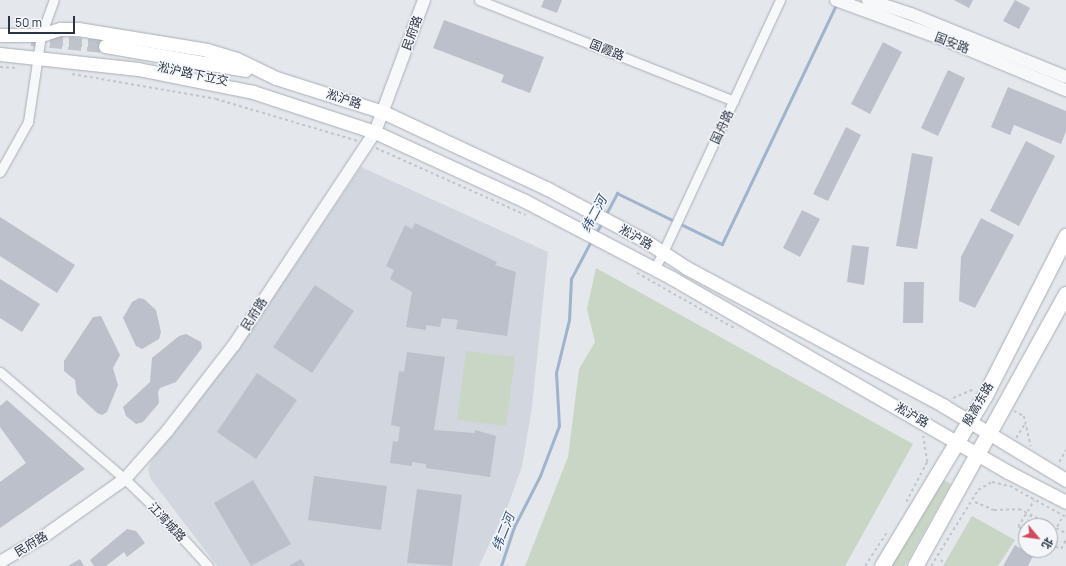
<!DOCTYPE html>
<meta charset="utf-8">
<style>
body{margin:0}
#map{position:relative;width:1066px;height:566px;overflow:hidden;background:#e4e7ec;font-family:Manrope,"Noto Sans SC",sans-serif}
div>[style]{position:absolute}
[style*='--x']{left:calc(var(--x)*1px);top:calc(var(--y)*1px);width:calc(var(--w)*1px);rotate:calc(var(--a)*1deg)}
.built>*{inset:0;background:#d2d6de}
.green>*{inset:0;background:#c9d6c5}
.stream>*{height:2.5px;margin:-1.25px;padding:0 1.25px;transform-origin:1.25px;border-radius:1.25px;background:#9fb4cc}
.building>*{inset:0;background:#bbc0ca}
.secondary-tunnel>*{height:13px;margin-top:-6.5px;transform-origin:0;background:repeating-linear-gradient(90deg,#bfc3cb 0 13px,transparent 0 19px)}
.path>*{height:1.5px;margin-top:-0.75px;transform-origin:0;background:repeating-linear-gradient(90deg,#c2c5cb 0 3px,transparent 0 6px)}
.roads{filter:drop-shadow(0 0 1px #a9aeb7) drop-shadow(0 0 1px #a9aeb7)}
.minor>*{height:9px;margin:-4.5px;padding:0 4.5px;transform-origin:4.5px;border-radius:4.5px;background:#f7f8fa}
.tertiary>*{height:12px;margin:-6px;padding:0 6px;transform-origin:6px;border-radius:6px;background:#f7f8fa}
.secondary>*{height:13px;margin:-6.5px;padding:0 6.5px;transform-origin:6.5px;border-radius:6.5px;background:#fff}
.primary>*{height:15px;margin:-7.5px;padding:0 7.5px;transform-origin:7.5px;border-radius:7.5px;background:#fff}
span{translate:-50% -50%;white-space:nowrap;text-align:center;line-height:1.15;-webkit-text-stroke:3px #f4f6f9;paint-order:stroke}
.street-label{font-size:12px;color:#2b3445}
.water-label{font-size:13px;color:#34527a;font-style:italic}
.north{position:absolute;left:1018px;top:518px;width:40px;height:40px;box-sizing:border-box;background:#f4f6f9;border:1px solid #a4a8b1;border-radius:50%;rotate:119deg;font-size:11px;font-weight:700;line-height:16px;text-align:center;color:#2b3445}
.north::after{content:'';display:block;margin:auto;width:14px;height:18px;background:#d1495b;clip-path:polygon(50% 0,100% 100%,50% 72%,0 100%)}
.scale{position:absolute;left:8px;top:16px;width:67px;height:18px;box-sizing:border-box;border:2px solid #2b3445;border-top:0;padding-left:5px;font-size:12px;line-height:14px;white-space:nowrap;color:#2b3445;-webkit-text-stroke:3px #f4f6f9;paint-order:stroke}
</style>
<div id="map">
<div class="built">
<div style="clip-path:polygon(361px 167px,548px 252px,532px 407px,522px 466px,509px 503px,479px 566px,217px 566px,150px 478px,148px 469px,151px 461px,237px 351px)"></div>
</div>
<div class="green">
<div style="clip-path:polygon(596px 268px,913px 444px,845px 566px,525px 566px,568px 457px,579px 369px,595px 342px,587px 309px)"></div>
<div style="clip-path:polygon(466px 351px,515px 357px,506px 426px,457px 420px)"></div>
<div style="clip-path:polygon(942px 479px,951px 484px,905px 566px,891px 566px,917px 525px)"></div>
<div style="clip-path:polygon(972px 516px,1015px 540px,998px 566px,943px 566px)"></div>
</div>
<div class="stream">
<div style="--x:605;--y:216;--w:26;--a:-62"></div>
<div style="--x:617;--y:193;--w:117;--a:25.9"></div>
<div style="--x:722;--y:244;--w:267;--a:-64.5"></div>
<div style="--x:596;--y:233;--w:13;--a:-61"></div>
<div style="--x:501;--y:566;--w:41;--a:-71.6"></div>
<div style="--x:514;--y:527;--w:57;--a:-63"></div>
<div style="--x:540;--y:476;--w:53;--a:-69.2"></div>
<div style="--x:559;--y:426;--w:53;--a:-93.2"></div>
<div style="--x:556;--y:373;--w:55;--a:-76.2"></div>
<div style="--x:569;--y:320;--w:41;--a:-87.2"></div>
<div style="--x:571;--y:279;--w:43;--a:-62.2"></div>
</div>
<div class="building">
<div style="clip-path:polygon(544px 0,562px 0,557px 13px,541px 7px)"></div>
<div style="clip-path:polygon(954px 0,973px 0,969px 8px)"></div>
<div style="clip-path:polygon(1015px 0,1030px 8px,1019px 29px,1003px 21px)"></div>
<div style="clip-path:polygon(444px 20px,544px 57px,530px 93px,501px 82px,504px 75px,433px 48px)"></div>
<div style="clip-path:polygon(883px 42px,902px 52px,870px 114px,851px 104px)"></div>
<div style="clip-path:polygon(948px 70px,965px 78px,938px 136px,921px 128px)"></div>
<div style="clip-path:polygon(1008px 87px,1066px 111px,1066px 131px,1061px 144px,1014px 125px,1010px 135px,991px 127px)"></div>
<div style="clip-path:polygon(846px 127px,861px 135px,828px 201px,813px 194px)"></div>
<div style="clip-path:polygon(1026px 141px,1055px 156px,1019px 226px,990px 211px)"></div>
<div style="clip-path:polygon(912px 153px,933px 157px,917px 249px,896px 246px)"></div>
<div style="clip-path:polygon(802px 210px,820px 219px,800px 257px,783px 248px)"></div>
<div style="clip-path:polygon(0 217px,75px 265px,57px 293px,0 256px)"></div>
<div style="clip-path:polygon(981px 218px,1014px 235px,975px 308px,959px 301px,961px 257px)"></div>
<div style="clip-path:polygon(415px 223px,497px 262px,495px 265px,516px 272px,507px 336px,456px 329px,458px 320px,442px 318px,440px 327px,426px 325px,426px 330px,406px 327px,412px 292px,390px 279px,394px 270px,386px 266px,405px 225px,412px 229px)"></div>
<div style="clip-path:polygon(852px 245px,869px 247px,864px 285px,847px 282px)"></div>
<div style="clip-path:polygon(0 279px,40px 304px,22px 332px,0 318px)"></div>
<div style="clip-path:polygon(904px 282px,924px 282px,923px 323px,903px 323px)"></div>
<div style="clip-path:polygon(315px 285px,354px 311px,312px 373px,273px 347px)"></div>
<div style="clip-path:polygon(139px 298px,144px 299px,156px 310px,161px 332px,159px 339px,142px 349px,136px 346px,123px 318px,132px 302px)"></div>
<div style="clip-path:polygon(101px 316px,120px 355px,113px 368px,118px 385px,107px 412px,102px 415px,97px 413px,77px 394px,75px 380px,64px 371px,64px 361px,93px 317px)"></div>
<div style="clip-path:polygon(186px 334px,201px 342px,202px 348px,176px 382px,160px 388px,158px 392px,159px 403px,143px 422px,136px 424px,126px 416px,123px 407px,150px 382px,152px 358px,179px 336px)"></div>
<div style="clip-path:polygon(407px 352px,445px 357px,434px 430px,475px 433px,475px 430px,496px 436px,490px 477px,426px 468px,426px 464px,412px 462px,412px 466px,390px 463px,393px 441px,398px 442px,400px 427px,391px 425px,399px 371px,404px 372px)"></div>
<div style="clip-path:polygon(257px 373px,297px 400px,256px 459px,217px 432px)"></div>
<div style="clip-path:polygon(7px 400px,85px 469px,0 528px,0 482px,26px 463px,0 427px,0 406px)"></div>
<div style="clip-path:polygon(314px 476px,387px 486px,381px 530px,308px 520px)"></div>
<div style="clip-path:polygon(253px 480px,291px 544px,251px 566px,214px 503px)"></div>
<div style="clip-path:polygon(417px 489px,462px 495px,452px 566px,407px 563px)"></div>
<div style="clip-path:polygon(127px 529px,136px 531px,145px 543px,127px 557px,124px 552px,106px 566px,94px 566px,90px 560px)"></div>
<div style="clip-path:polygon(1015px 545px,1033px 556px,1028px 566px,1003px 566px)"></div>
<div style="clip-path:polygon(80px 559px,84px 566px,68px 566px)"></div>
<div style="clip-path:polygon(301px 559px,305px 566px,289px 566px)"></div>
</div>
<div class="secondary-tunnel">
<div style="--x:31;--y:39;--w:74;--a:5.4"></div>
</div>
<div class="path">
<div style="--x:0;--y:67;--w:18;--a:3"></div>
<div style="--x:72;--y:74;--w:146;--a:9.8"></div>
<div style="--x:216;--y:99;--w:148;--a:16.5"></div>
<div style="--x:376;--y:148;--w:164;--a:24.1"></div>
<div style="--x:637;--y:273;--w:114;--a:29.5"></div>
<div style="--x:953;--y:398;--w:23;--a:-23"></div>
<div style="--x:1014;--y:411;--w:11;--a:27"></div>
<div style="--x:1024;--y:416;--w:31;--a:77"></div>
<div style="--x:1016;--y:438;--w:15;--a:-58"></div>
<div style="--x:1059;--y:462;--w:14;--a:-60"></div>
<div style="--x:906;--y:502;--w:45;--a:-62.3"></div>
<div style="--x:927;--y:462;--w:26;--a:-99"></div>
<div style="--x:975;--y:502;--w:21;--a:23"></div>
<div style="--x:994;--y:510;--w:25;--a:-2"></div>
<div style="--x:1019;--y:509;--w:53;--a:27.1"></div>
<div style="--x:1032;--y:515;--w:7;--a:124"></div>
<div style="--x:1028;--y:521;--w:4;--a:27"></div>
<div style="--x:1026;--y:532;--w:9;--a:-148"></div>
<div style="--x:1018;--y:527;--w:31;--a:-59"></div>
<div style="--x:1051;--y:537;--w:24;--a:-60"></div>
<div style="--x:1050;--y:544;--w:12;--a:24"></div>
<div style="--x:1061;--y:549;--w:11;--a:-63"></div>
<div style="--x:941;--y:560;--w:8;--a:45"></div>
<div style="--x:865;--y:566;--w:40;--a:-57.1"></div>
<div style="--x:931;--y:566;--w:89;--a:-58.3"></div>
<div style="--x:978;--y:490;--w:16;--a:-30"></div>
<div style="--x:992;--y:482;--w:18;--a:13"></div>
<div style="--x:1010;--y:486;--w:64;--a:29"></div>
</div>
<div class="roads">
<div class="minor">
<div style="--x:479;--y:0;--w:274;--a:21.6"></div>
<div style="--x:0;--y:172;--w:57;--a:-60.8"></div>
<div style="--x:28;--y:122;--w:88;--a:-81.5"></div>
<div style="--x:41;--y:35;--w:37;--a:-70"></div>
<div style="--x:663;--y:252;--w:278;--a:-65.1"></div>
<div style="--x:654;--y:269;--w:18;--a:-61"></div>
<div style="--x:0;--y:372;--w:165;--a:40.6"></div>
<div style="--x:125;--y:479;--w:43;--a:44.1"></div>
<div style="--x:156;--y:509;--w:77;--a:47.6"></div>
</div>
<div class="tertiary">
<div style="--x:836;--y:0;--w:119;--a:20.1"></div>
<div style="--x:948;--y:41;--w:128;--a:22.6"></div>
<div style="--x:868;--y:0;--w:45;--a:18"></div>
<div style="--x:911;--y:14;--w:167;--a:22.1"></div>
<div style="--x:0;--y:562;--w:50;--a:-30.2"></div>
<div style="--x:43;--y:537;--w:100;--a:-35.3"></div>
<div style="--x:125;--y:479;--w:65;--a:-48.7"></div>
<div style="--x:168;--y:430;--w:108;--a:-52.2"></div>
<div style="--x:234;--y:345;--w:255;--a:-56.5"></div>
<div style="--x:375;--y:132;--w:141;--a:-69.6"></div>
</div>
<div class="secondary">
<div style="--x:0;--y:35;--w:41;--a:0"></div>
<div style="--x:41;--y:35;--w:20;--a:-18"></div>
<div style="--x:60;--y:29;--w:18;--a:0"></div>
<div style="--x:78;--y:29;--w:131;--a:9.2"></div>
<div style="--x:207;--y:50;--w:31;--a:17"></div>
<div style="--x:237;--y:59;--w:43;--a:26"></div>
<div style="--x:276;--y:78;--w:112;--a:17.6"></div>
<div style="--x:383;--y:112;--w:180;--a:25"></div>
<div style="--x:546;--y:188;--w:111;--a:28"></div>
<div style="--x:644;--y:240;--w:51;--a:33.1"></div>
<div style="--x:687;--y:268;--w:292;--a:28.2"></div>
<div style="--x:944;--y:406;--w:143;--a:31.2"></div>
<div style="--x:105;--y:46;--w:142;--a:9.7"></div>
<div style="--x:0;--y:54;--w:139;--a:6.2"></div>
<div style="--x:138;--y:69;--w:117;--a:11.3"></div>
<div style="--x:253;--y:92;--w:128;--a:18.2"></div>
<div style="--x:375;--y:132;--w:165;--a:24.7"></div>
<div style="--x:525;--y:201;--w:166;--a:27.6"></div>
<div style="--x:672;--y:278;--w:388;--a:30"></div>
<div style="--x:1008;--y:472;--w:65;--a:27.3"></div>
</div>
<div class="primary">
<div style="--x:882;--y:566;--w:197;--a:-58.9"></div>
<div style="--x:984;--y:397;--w:181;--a:-63"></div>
<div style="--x:915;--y:566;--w:311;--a:-61"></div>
</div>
</div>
<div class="street-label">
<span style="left:412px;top:33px;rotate:-70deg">民府路</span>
<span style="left:952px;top:43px;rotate:21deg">国安路</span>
<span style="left:607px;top:50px;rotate:22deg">国霞路</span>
<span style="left:193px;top:74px;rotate:12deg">淞沪路下立交</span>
<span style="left:344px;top:99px;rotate:18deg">淞沪路</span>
<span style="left:722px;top:127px;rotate:-65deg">国舟路</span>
<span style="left:636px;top:237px;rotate:30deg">淞沪路</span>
<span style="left:254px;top:314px;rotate:-57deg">民府路</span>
<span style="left:978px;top:404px;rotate:-60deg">殷高东路</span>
<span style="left:912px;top:415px;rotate:30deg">淞沪路</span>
<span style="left:167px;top:522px;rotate:47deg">江湾城路</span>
<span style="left:31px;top:544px;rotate:-31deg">民府路</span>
</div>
<div class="water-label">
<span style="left:594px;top:214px;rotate:-62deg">纬二河</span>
<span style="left:503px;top:532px;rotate:-68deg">纬二河</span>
</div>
<div class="north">北</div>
<div class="scale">50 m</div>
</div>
